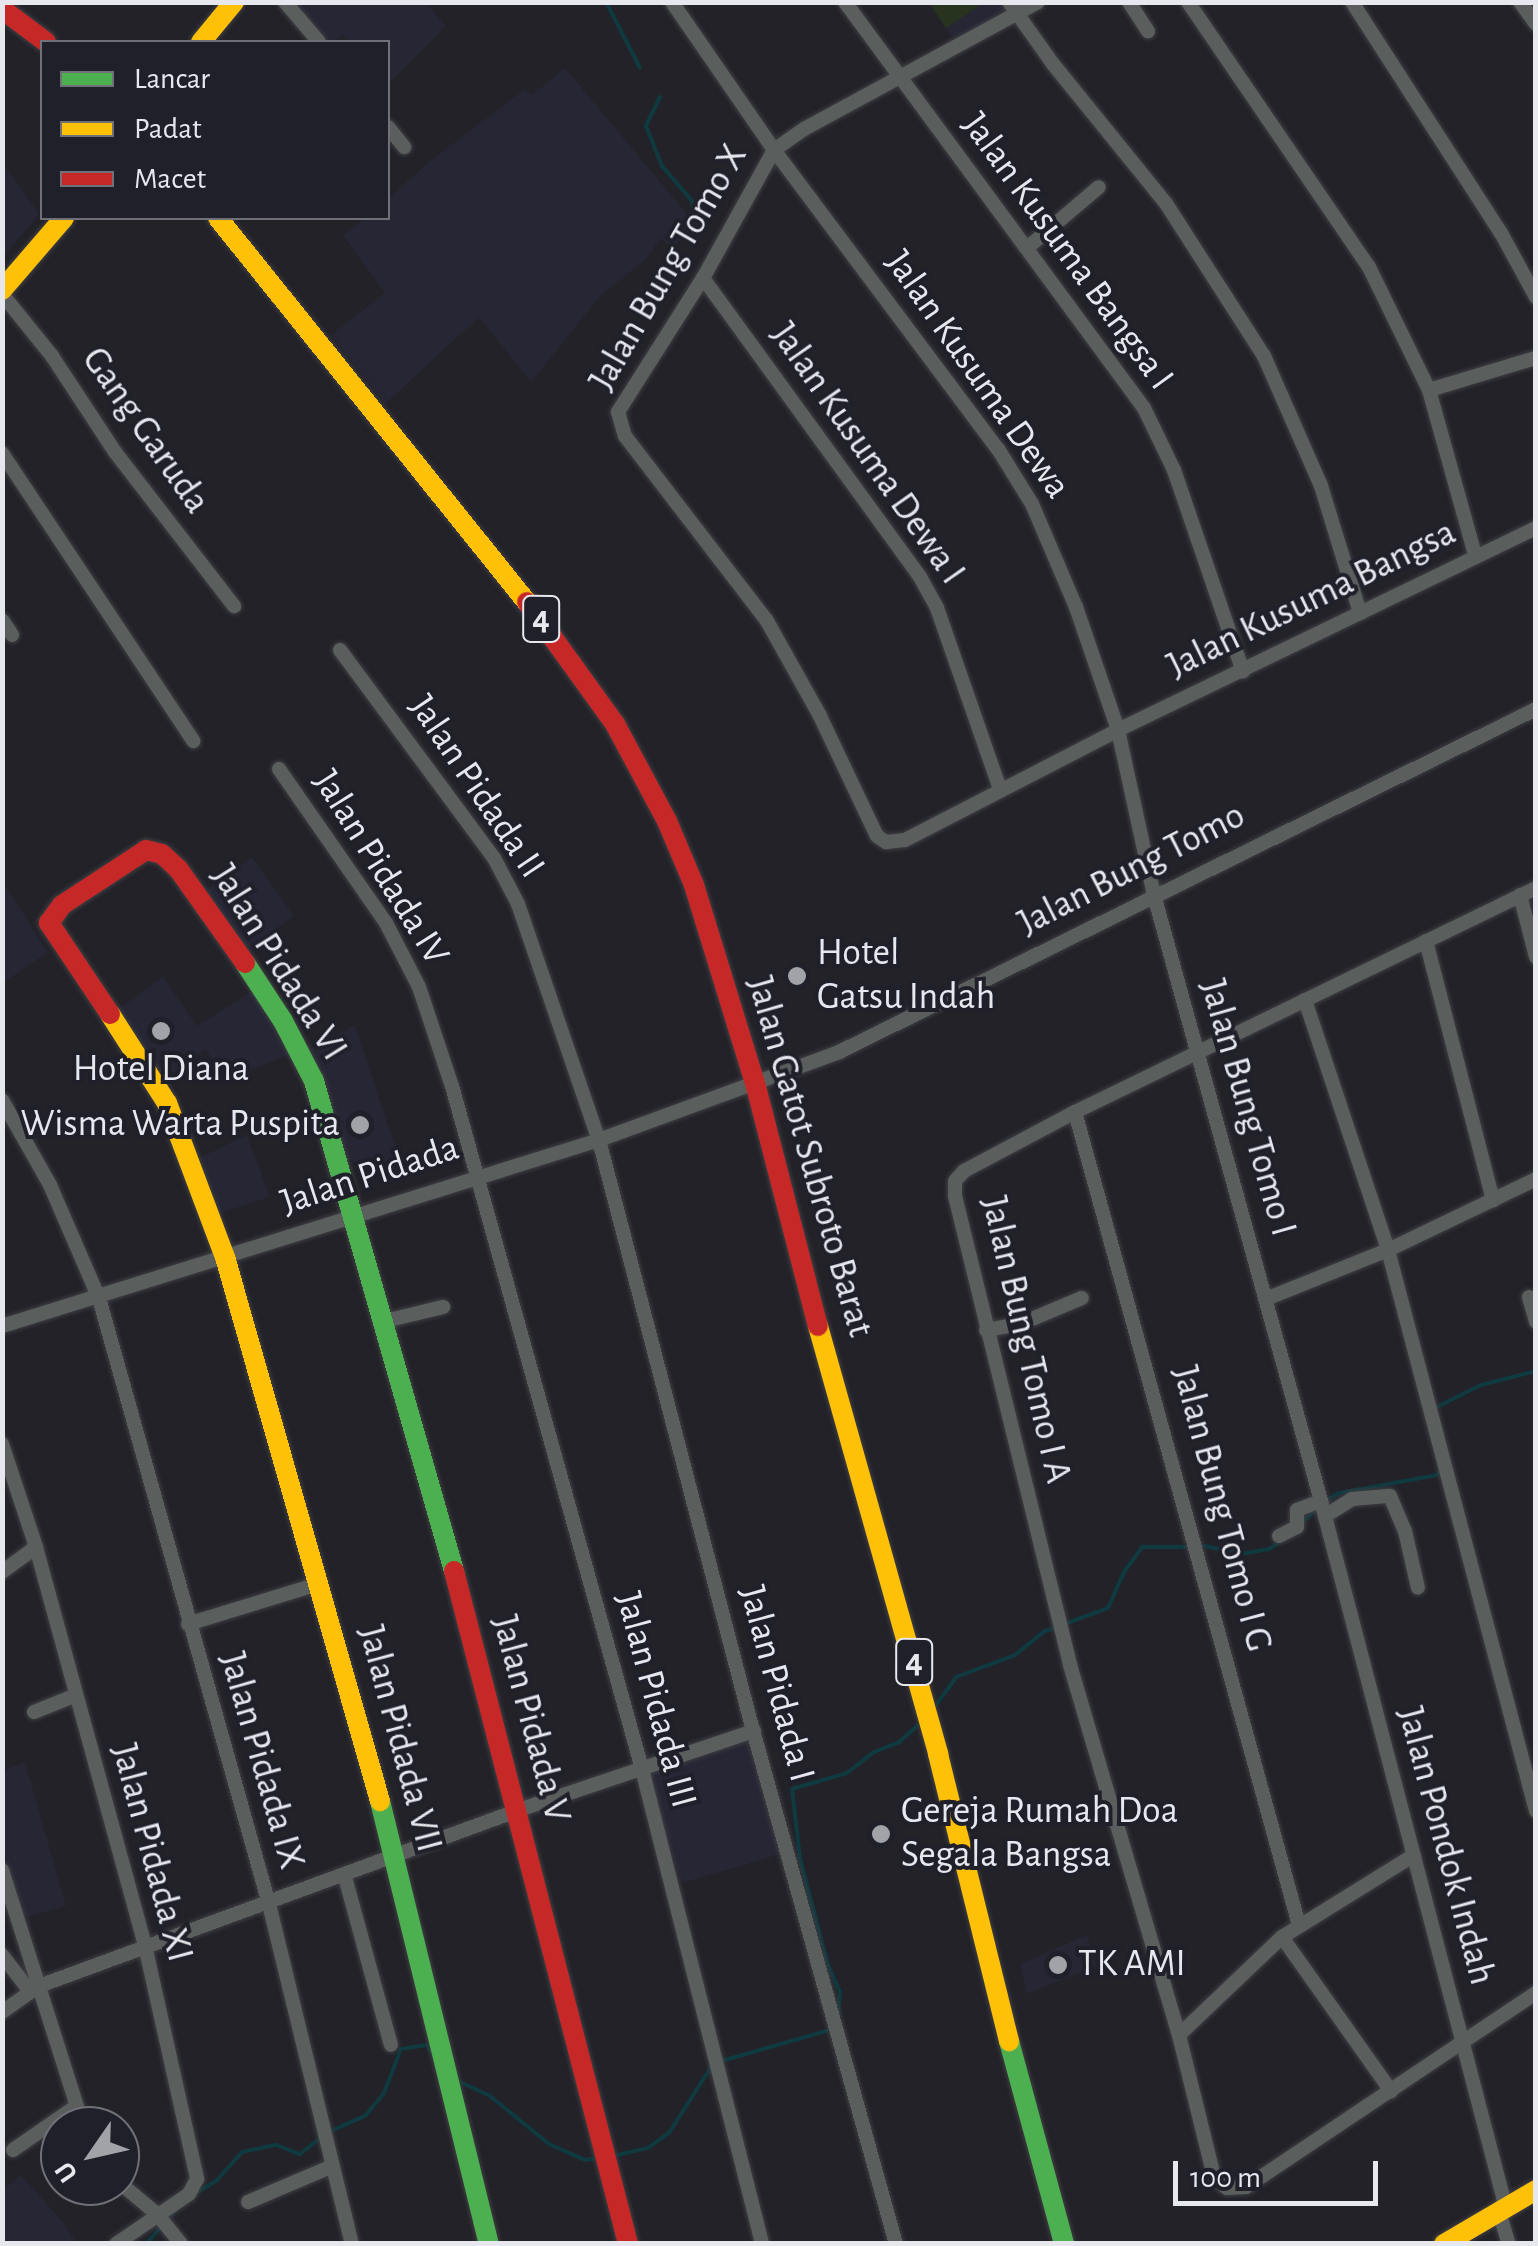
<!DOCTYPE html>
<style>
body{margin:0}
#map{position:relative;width:1538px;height:2246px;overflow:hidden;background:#222228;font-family:"Alegreya Sans",sans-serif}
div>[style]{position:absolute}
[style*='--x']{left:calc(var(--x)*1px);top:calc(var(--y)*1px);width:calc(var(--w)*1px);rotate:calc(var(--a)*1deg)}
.built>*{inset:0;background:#262635}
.green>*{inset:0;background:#27331f}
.stream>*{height:4px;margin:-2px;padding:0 2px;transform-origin:2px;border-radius:2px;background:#0f3a40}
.roads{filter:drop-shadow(0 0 2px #3e3e43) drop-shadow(0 0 2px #3e3e43)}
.street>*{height:14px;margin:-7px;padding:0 7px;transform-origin:7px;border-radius:7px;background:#5a5f5e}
.fast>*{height:20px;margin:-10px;padding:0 10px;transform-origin:10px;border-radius:10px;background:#4caf50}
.slow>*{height:20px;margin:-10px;padding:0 10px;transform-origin:10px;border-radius:10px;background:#ffc107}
.jam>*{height:20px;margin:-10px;padding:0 10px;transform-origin:10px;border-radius:10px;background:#c62828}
.dots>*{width:28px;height:28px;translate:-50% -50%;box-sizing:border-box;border:5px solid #20202a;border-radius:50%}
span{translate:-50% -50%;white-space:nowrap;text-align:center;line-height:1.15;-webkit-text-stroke:8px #20202a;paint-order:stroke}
.shield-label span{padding:2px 8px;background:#20202a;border:2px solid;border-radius:8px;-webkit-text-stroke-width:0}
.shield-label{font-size:35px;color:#e7e7ee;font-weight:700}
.street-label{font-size:38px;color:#e7e7ee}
.poi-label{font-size:38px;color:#e7e7ee}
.left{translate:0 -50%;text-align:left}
.right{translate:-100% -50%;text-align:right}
.frame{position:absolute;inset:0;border:5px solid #e7e7ee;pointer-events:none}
.legend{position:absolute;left:40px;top:40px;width:350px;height:180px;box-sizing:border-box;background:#20202a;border:2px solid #707078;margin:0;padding:12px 18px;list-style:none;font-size:30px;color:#e7e7ee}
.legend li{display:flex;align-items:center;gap:20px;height:50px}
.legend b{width:50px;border:2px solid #707078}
.north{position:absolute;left:40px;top:2106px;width:100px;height:100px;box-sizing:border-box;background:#20202a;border:2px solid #707078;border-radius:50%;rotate:236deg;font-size:28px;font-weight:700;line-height:40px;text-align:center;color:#e7e7ee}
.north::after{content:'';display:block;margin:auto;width:35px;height:45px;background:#a2a2a9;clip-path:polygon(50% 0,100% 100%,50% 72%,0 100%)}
.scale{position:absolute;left:1173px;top:2161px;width:205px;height:45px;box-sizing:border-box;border:5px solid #e7e7ee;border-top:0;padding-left:12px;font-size:30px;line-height:35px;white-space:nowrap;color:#e7e7ee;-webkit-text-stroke:8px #20202a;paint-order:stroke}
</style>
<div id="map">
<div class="built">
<div style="clip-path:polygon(277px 3px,426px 3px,446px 26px,388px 84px,388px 42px,351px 42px,343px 34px,333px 42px,313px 42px)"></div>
<div style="clip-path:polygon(929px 3px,1000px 3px,1005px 11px,955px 41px)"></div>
<div style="clip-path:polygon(565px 68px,696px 225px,671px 249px,661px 238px,647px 258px,601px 295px,531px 382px,479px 317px,385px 404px,331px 335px,385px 293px,343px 235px,366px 218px,388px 218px,388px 199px,430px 161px,524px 90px,532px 95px)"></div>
<div style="clip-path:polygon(3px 163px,39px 214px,3px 257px,2px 257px)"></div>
<div style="clip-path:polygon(252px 857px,294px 916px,241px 954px,200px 894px)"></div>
<div style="clip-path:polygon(3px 882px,48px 952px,3px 983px,2px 983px)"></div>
<div style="clip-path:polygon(163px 977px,197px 1026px,253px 991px,289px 1055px,223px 1080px,206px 1049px,161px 1081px,112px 1014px)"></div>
<div style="clip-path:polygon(355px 1025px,399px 1158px,356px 1171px,352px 1160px,343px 1162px,306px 1051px)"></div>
<div style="clip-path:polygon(247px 1135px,270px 1197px,216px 1214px,197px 1159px)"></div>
<div style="clip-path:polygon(749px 1740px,784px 1853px,682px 1883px,646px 1773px)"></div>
<div style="clip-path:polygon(25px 1762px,66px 1906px,22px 1918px,3px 1849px,2px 1771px)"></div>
<div style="clip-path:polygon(1087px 1935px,1096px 1966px,1027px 1994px,1020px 1964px)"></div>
<div style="clip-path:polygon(21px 2175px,63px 2222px,77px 2243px,3px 2243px,3px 2190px)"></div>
</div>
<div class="green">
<div style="clip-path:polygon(985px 2px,946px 28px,929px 3px,929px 2px)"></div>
</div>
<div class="stream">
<div style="--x:606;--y:2;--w:74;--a:62.7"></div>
<div style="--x:660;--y:97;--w:32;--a:116"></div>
<div style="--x:646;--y:126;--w:43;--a:68.2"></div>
<div style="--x:662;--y:166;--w:48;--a:49.3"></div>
<div style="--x:693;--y:202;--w:22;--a:98"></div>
<div style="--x:1433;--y:1409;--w:54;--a:-26.6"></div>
<div style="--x:1481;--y:1385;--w:57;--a:-14.3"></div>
<div style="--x:1325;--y:1501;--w:16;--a:-30"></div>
<div style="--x:1339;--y:1493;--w:100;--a:-10.4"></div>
<div style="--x:1437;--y:1475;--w:9;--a:-58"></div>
<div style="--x:1303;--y:1522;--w:21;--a:-43"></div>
<div style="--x:1200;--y:1545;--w:42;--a:12.4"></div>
<div style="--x:1241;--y:1554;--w:28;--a:-10"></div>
<div style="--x:1269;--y:1549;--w:14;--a:-34"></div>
<div style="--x:936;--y:1705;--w:34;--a:-54"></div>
<div style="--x:956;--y:1677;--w:63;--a:-20.4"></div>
<div style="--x:1015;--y:1655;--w:36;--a:-39"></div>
<div style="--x:1043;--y:1632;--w:69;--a:-20.3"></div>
<div style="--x:1108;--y:1608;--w:39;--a:-66"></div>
<div style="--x:1124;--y:1572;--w:31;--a:-54"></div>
<div style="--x:1142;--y:1547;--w:49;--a:0"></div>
<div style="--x:838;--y:2016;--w:24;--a:-85"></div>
<div style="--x:840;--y:1992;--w:30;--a:-114"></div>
<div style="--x:828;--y:1965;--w:111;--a:-104.7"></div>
<div style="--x:800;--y:1858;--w:69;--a:-96.6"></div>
<div style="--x:792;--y:1789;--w:57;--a:-16.2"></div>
<div style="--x:847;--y:1773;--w:34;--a:-38"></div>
<div style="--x:874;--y:1752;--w:26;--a:-21"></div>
<div style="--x:898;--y:1743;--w:30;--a:-42"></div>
<div style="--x:718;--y:2062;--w:120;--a:-16"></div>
<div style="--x:458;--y:2081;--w:35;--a:25"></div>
<div style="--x:490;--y:2096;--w:76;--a:39.1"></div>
<div style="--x:549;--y:2144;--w:39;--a:24"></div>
<div style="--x:585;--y:2160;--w:13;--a:-9"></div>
<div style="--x:331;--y:2131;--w:37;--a:-24"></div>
<div style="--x:365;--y:2116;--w:30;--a:-50"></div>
<div style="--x:384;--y:2093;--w:47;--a:-68.9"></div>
<div style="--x:401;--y:2049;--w:26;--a:-9"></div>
<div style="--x:427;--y:2045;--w:14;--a:60"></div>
<div style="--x:613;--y:2156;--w:36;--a:-13"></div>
<div style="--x:648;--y:2148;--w:26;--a:-36"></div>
<div style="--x:669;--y:2133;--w:78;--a:-57.5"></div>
<div style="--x:195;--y:2194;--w:26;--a:-32"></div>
<div style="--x:217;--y:2180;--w:38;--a:-48"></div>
<div style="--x:242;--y:2152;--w:35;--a:-12"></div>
<div style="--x:276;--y:2145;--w:26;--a:21"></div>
<div style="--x:300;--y:2154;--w:29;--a:-38"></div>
<div style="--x:146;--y:2244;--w:45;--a:-48.6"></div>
</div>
<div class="roads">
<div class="street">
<div style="--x:285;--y:2;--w:52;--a:49.6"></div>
<div style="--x:672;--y:2;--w:180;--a:55.4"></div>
<div style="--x:774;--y:150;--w:374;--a:53.2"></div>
<div style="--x:998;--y:449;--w:65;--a:58.3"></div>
<div style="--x:1032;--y:504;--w:112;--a:66.9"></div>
<div style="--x:1076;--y:607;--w:130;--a:71.1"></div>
<div style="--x:1118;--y:730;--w:169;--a:77.7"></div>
<div style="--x:1154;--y:895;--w:629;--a:74.59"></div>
<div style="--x:1321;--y:1501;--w:731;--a:75.34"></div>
<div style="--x:845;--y:2;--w:504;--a:53.63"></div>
<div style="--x:1144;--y:408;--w:69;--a:64.2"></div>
<div style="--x:1174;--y:470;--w:213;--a:71.1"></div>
<div style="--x:1009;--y:2;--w:76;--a:54.6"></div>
<div style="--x:1053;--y:64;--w:181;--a:51"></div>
<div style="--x:1167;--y:205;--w:179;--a:57.3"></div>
<div style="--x:1264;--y:356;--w:142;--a:66.3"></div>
<div style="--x:1321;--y:486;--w:133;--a:72.9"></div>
<div style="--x:1038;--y:2;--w:266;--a:151.5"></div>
<div style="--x:804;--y:129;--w:37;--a:145"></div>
<div style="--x:774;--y:150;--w:146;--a:119"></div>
<div style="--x:703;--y:278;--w:159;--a:122.4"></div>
<div style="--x:618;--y:412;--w:25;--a:74"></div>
<div style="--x:625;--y:436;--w:233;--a:52.5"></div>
<div style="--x:767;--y:621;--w:107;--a:60.8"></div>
<div style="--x:819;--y:714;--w:135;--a:64.6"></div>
<div style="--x:877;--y:836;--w:11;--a:34"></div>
<div style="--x:886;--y:842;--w:19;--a:-6"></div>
<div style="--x:905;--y:840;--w:240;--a:-27.3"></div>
<div style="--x:1118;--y:730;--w:464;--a:-25.8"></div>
<div style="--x:1129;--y:2;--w:35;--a:57"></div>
<div style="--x:1188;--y:2;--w:321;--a:55.7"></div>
<div style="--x:1369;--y:267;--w:137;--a:64"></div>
<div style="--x:1429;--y:390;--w:171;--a:74.4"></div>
<div style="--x:1352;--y:2;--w:275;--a:57.2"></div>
<div style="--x:1501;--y:233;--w:73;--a:61.3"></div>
<div style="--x:1520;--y:2;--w:27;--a:54"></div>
<div style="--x:388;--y:127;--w:26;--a:51"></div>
<div style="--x:1027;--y:248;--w:94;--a:-40.3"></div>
<div style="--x:703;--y:278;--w:369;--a:54"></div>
<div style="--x:920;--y:577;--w:35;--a:61"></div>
<div style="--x:937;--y:608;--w:192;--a:70.8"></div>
<div style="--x:2;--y:294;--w:80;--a:51.1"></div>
<div style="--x:52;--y:356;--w:115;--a:56.7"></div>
<div style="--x:115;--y:452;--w:195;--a:52.3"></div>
<div style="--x:1429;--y:390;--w:112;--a:-16.7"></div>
<div style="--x:2;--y:453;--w:346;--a:56.4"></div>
<div style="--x:2;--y:620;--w:18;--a:56"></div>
<div style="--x:340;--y:650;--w:259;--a:53.5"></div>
<div style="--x:494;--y:858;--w:52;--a:62.4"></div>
<div style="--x:518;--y:904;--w:250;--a:71.1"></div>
<div style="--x:599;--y:1140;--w:602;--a:75.39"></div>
<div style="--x:751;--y:1723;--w:541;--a:74.45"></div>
<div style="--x:279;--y:769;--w:188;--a:55.2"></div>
<div style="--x:386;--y:923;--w:72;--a:62.7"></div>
<div style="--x:419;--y:987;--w:104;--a:71.6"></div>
<div style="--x:452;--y:1086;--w:709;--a:74.45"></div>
<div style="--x:642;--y:1769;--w:490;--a:75.8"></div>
<div style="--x:1536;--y:888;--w:513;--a:154.08"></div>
<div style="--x:1075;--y:1112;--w:126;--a:152"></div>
<div style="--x:964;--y:1171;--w:13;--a:132"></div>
<div style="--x:955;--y:1181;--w:15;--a:90"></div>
<div style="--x:955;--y:1196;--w:483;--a:76.2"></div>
<div style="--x:1070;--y:1665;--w:386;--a:73.6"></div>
<div style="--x:1179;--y:2035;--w:141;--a:76.1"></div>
<div style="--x:1213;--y:2172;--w:12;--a:55"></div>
<div style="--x:1220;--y:2182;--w:9;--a:41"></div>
<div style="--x:1227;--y:2188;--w:19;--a:-3"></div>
<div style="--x:1246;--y:2187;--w:349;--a:-33.8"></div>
<div style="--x:1520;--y:895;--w:64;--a:75.5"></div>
<div style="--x:1426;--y:941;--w:268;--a:75.5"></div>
<div style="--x:1305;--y:1000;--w:263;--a:71.6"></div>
<div style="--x:1388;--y:1250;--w:580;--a:75.22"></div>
<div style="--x:2;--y:1100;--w:98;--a:60.5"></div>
<div style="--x:50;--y:1185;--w:123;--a:66.6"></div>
<div style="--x:99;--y:1298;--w:629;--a:74.33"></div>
<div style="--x:269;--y:1904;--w:350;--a:76.3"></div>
<div style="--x:1075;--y:1112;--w:843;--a:74.6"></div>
<div style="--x:1529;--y:1297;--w:26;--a:74"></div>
<div style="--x:1266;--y:1299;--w:131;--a:-21.9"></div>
<div style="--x:1388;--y:1250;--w:164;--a:-25.6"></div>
<div style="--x:385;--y:1321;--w:60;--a:-13.6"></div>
<div style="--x:2;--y:1326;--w:625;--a:-17.3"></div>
<div style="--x:599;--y:1140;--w:256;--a:-20.1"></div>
<div style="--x:839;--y:1052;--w:777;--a:-26.2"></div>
<div style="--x:986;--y:1330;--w:35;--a:-10"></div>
<div style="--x:1020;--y:1324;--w:67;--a:-22.8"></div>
<div style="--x:2;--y:1444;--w:108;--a:71.7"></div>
<div style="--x:36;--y:1547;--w:418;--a:74.7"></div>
<div style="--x:146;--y:1950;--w:235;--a:77.4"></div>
<div style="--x:197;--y:2179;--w:17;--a:118"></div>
<div style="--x:189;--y:2194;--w:88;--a:145.6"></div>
<div style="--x:1325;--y:1516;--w:32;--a:-32"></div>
<div style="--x:1352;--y:1499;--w:38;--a:-5"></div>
<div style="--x:1390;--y:1496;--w:38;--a:67"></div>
<div style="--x:1405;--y:1531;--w:58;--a:77.2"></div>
<div style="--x:1279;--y:1536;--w:20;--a:-27"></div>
<div style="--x:1297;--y:1527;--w:17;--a:-90"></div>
<div style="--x:1297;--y:1510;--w:26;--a:-21"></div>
<div style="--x:2;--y:1572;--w:42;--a:-36.3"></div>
<div style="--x:188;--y:1624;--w:139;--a:-17.1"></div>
<div style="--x:34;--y:1712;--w:45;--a:-22"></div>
<div style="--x:2;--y:1870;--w:269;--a:72.4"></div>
<div style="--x:345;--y:1877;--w:174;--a:74.7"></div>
<div style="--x:1282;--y:1937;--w:189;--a:54.7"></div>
<div style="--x:2;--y:1955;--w:44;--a:52.4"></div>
<div style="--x:2;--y:2012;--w:45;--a:-35.1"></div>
<div style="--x:39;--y:1986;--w:511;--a:-20.14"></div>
<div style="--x:519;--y:1810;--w:248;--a:-18.6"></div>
<div style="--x:1179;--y:2035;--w:142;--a:-43.6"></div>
<div style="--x:1282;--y:1937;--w:155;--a:-31.8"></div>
<div style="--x:13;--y:2150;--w:75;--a:-34.7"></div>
<div style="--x:120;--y:2183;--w:48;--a:40"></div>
<div style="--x:157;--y:2214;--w:38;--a:51"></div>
<div style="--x:248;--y:2202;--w:92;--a:-23"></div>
<div style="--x:1499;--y:2212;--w:34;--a:73"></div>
</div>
<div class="fast">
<div style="--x:245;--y:963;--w:69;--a:56.8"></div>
<div style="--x:283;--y:1021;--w:68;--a:62.7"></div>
<div style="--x:314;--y:1081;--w:510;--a:74.05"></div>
<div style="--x:380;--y:1801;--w:456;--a:76.2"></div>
<div style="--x:1009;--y:2041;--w:210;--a:74.8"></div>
</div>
<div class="slow">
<div style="--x:201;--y:42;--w:52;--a:-50.5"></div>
<div style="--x:218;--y:218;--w:493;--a:51.2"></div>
<div style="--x:2;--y:290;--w:95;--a:-49.3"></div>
<div style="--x:110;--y:1014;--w:106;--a:57.4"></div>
<div style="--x:167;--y:1103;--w:165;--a:69.4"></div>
<div style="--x:225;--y:1257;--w:566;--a:74.1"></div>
<div style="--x:818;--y:1326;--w:445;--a:74.3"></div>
<div style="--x:938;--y:1754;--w:296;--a:76.1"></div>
<div style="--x:1444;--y:2244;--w:107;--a:-30.4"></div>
</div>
<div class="jam">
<div style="--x:2;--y:9;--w:55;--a:36.9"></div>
<div style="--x:527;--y:602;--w:150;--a:54.2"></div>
<div style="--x:615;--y:724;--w:110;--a:61.8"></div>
<div style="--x:667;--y:821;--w:69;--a:67.1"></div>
<div style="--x:694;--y:885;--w:207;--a:72.9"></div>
<div style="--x:755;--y:1083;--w:251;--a:75.5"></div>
<div style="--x:110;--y:1014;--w:110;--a:-123.8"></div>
<div style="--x:49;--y:923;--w:22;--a:-54"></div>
<div style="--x:62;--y:905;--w:100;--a:-33.2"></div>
<div style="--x:146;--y:850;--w:16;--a:14"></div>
<div style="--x:162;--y:854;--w:23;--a:43"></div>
<div style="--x:179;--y:870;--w:114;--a:54.6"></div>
<div style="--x:454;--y:1571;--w:695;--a:75.5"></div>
</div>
</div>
<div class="dots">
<div style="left:797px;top:976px;background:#a2a2a9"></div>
<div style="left:161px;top:1031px;background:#a2a2a9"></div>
<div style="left:360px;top:1125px;background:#a2a2a9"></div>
<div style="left:881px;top:1834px;background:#a2a2a9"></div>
<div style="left:1058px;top:1965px;background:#a2a2a9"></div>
</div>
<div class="shield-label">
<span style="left:541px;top:619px">4</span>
<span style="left:914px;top:1662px">4</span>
</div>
<div class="street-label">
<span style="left:1067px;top:252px;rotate:54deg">Jalan Kusuma Bangsa I</span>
<span style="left:669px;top:268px;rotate:-60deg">Jalan Bung Tomo X</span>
<span style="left:977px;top:375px;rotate:55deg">Jalan Kusuma Dewa</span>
<span style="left:145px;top:431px;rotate:55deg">Gang Garuda</span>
<span style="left:867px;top:454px;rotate:55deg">Jalan Kusuma Dewa I</span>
<span style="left:1312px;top:600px;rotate:-26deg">Jalan Kusuma Bangsa</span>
<span style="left:476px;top:787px;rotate:56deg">Jalan Pidada II</span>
<span style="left:380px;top:868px;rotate:58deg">Jalan Pidada IV</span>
<span style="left:1132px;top:870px;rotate:-27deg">Jalan Bung Tomo</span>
<span style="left:278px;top:963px;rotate:58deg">Jalan Pidada VI</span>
<span style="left:1247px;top:1108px;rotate:74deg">Jalan Bung Tomo I</span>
<span style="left:809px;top:1157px;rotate:74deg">Jalan Gatot Subroto Barat</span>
<span style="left:370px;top:1176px;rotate:-18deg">Jalan Pidada</span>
<span style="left:1025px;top:1340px;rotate:77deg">Jalan Bung Tomo I A</span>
<span style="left:1221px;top:1509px;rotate:75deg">Jalan Bung Tomo I G</span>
<span style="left:776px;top:1684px;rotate:75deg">Jalan Pidada I</span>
<span style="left:655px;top:1700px;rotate:75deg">Jalan Pidada III</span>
<span style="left:530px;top:1719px;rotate:75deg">Jalan Pidada V</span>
<span style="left:399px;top:1739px;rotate:75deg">Jalan Pidada VII</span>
<span style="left:261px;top:1761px;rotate:74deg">Jalan Pidada IX</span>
<span style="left:1445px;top:1846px;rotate:75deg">Jalan Pondok Indah</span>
<span style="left:151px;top:1853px;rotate:75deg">Jalan Pidada XI</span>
</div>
<div class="poi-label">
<span class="left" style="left:817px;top:976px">Hotel<br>Gatsu Indah</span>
<span style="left:161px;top:1070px">Hotel Diana</span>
<span class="right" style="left:340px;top:1125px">Wisma Warta Puspita</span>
<span class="left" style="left:901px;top:1834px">Gereja Rumah Doa<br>Segala Bangsa</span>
<span class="left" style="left:1078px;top:1965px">TK AMI</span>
</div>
<div class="frame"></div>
<ul class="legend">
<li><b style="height:12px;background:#4caf50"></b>Lancar</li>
<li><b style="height:12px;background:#ffc107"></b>Padat</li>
<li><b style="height:12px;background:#c62828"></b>Macet</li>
</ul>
<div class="north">U</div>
<div class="scale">100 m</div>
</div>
